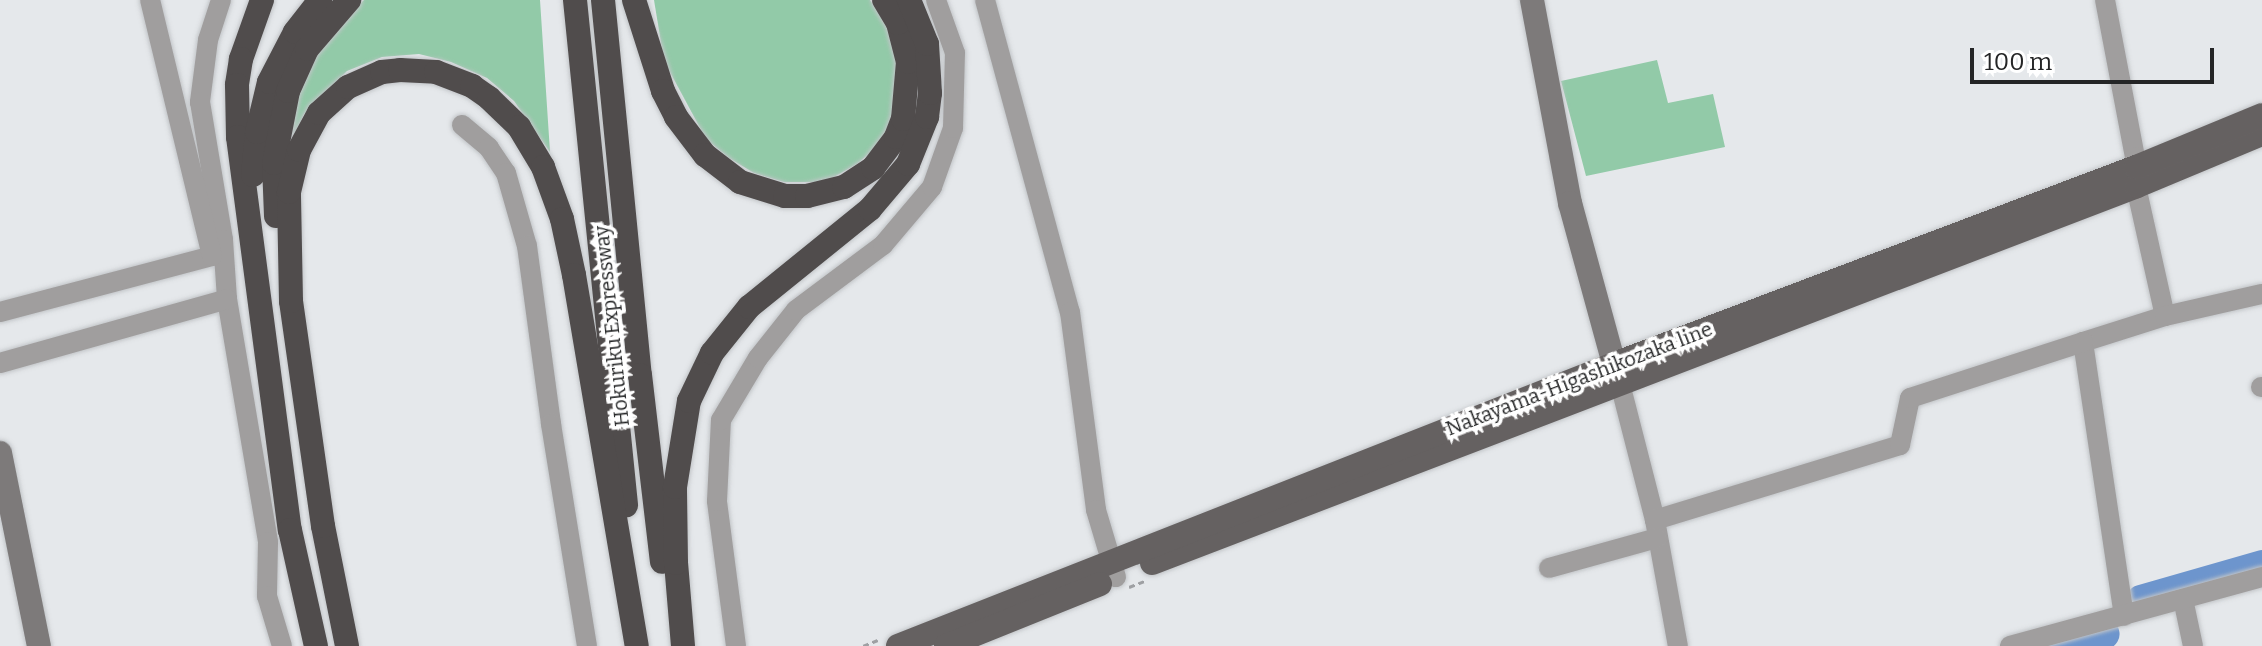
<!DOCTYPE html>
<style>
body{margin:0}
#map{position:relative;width:2262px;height:646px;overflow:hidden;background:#e5e8eb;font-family:Bitter,serif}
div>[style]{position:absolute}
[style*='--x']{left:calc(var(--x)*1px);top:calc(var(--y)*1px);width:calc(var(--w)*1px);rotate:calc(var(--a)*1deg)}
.green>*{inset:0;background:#92caa8}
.river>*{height:30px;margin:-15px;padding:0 15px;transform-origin:15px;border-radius:15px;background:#6d95cd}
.path>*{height:3px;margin-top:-1.5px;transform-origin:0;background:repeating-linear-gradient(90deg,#9ea0a3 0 6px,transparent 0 10px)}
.roads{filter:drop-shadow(0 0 2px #c2c5c8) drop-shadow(0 0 2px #c2c5c8)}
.street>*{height:20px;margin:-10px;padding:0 10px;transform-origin:10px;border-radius:10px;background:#a09e9e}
.secondary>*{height:24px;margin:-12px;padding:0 12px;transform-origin:12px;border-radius:12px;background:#7d7a7a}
.primary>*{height:24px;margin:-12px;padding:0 12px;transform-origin:12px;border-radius:12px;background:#656161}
.highway>*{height:24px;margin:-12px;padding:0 12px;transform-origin:12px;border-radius:12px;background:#504c4c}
span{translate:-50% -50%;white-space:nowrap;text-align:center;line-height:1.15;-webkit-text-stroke:7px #fff;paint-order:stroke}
.street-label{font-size:20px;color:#242526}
.scale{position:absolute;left:1970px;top:48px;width:244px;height:36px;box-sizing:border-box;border:4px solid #242526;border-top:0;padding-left:10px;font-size:24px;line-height:28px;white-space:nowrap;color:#242526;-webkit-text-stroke:6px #fff;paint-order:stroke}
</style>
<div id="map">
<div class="green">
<div style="clip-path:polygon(364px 0,540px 0,550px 152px,514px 101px,487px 78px,451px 62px,419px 54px,382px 57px,347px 71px,304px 114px,292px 139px,285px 139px,289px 112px,325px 37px)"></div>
<div style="clip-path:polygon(654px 0,870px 0,889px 29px,898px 65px,894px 112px,880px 144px,857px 164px,825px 182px,784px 182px,754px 173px,729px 158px,706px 139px,664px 61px)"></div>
<div style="clip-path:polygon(1657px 60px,1668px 103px,1713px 94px,1725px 147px,1586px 176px,1561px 81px)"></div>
</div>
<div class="river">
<div style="--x:2141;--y:600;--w:126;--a:-16.1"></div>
<div style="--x:2057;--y:646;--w:49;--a:-14"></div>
</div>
<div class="path">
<div style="--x:1129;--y:587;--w:17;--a:-21"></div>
<div style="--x:863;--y:646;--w:16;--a:-22"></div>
</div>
<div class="roads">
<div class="street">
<div style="--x:221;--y:0;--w:42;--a:108"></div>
<div style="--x:208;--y:40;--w:63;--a:97.4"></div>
<div style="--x:200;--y:102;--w:140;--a:80.5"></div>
<div style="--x:223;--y:240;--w:59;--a:86.1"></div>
<div style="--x:227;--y:299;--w:246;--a:80.4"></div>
<div style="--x:268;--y:542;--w:54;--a:91.1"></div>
<div style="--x:267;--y:596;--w:52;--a:73.3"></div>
<div style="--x:985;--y:0;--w:323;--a:74.8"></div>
<div style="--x:1070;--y:312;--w:200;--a:82.5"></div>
<div style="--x:1096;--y:510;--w:70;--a:73.4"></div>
<div style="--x:2105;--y:0;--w:160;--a:79.2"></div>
<div style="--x:2135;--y:157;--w:34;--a:87"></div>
<div style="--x:2137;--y:191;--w:128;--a:77.4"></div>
<div style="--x:2165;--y:316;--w:86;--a:162.4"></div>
<div style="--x:2083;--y:342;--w:277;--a:81.5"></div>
<div style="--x:462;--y:125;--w:35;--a:40"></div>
<div style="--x:489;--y:148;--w:30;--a:56"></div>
<div style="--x:506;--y:173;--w:76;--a:74"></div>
<div style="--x:527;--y:246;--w:180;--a:82.3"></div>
<div style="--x:551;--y:424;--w:225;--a:80.8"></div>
<div style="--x:0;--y:312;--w:219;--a:-14.8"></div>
<div style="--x:212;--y:256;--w:263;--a:-103.6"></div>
<div style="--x:2165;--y:316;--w:99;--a:-12.8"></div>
<div style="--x:0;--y:363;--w:236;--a:-15.7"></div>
<div style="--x:1617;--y:372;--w:153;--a:75.6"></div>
<div style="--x:1655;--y:520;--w:128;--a:79.7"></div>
<div style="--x:2261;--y:387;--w:1;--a:0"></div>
<div style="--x:1655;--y:520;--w:256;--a:-17"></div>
<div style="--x:1900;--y:445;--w:48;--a:-78"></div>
<div style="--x:1910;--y:398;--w:182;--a:-17.9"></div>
<div style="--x:1549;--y:568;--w:112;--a:-15.5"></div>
<div style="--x:2183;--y:599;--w:48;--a:78"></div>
<div style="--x:736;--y:646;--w:146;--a:-97.5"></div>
<div style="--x:717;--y:501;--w:81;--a:-87.2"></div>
<div style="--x:721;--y:420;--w:72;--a:-59.2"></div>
<div style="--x:758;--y:358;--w:61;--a:-51.6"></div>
<div style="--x:796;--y:310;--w:109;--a:-36.8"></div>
<div style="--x:883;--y:245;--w:76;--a:-49.8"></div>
<div style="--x:932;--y:187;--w:63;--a:-70.4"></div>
<div style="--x:953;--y:128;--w:75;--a:-88.5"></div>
<div style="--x:955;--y:53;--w:56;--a:-109.7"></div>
<div style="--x:2010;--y:646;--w:261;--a:-15.3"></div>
</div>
<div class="secondary">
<div style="--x:1532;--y:0;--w:207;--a:79.4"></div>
<div style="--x:1570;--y:203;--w:167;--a:74.7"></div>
<div style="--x:0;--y:453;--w:197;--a:78.6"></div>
</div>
<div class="primary">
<div style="--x:1152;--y:563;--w:1055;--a:-20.94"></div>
<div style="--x:2137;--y:186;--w:135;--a:-22.6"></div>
<div style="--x:898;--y:646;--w:770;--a:-21.5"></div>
<div style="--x:1614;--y:364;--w:558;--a:-20.68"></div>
<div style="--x:2136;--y:167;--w:136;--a:-22.4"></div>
<div style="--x:946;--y:646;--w:166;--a:-21.9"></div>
</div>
<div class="highway">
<div style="--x:262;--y:0;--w:63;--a:109.6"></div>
<div style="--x:241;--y:59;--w:26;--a:99"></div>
<div style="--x:237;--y:85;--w:52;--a:88.9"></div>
<div style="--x:238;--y:137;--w:396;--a:82.5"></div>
<div style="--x:290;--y:530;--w:119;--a:77.4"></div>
<div style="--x:575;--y:0;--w:508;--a:84.23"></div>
<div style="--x:603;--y:0;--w:377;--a:84.4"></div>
<div style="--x:640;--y:375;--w:188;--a:83.3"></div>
<div style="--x:634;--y:0;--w:96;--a:72.3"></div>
<div style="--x:663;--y:91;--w:29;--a:63"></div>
<div style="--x:676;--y:117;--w:48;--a:52.7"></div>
<div style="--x:705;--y:155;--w:44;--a:37.6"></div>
<div style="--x:740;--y:182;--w:47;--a:17.3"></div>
<div style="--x:785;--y:196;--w:22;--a:0"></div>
<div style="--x:807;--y:196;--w:38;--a:-14"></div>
<div style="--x:844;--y:187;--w:35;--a:-33"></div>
<div style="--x:873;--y:168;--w:39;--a:-53"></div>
<div style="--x:896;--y:137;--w:19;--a:-69"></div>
<div style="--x:903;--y:119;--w:57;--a:-85"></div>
<div style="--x:908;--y:62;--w:40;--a:-104.4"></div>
<div style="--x:898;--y:23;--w:27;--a:-121"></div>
<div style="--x:253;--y:175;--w:43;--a:-84.7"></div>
<div style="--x:257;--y:132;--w:51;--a:-76.5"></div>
<div style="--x:269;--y:82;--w:56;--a:-62.5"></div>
<div style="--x:295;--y:32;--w:41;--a:-52"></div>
<div style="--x:276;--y:216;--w:53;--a:-92.2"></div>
<div style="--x:274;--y:163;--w:73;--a:-79"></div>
<div style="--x:288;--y:91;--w:46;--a:-65.7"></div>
<div style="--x:307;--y:49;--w:65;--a:-49.4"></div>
<div style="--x:347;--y:646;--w:122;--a:-101.3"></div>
<div style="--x:323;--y:526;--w:227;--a:-98.1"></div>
<div style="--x:291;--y:301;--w:109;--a:-91.1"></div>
<div style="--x:289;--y:192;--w:43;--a:-76.6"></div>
<div style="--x:299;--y:150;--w:42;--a:-61.6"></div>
<div style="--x:319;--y:113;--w:39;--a:-42"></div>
<div style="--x:348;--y:87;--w:37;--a:-24"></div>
<div style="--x:382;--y:72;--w:18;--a:-6"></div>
<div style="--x:400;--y:70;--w:36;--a:3"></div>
<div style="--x:436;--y:72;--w:39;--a:21"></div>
<div style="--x:472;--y:86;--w:21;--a:35"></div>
<div style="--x:489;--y:98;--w:42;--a:44"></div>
<div style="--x:519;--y:127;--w:47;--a:59"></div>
<div style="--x:543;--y:167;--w:55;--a:69.9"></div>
<div style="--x:562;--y:219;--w:57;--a:77.9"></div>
<div style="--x:574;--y:275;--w:376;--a:80.4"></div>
<div style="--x:683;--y:646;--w:83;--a:-94.8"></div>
<div style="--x:676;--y:563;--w:76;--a:-90.8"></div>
<div style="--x:675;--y:487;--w:87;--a:-80.8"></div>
<div style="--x:689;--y:401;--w:53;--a:-64.4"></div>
<div style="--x:712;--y:353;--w:59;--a:-51.2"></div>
<div style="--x:749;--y:307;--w:156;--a:-39"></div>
<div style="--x:870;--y:209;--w:59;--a:-49.8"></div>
<div style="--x:908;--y:164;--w:51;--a:-68"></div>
<div style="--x:927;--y:117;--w:24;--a:-83"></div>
<div style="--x:930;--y:93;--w:49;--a:-93.5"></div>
<div style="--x:927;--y:44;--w:48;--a:-112.2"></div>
</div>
</div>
<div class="street-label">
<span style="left:612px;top:326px;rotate:-96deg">Hokuriku Expressway</span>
<span style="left:1579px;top:379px;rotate:-21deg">Nakayama-Higashikozaka line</span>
</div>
<div class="scale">100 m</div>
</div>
